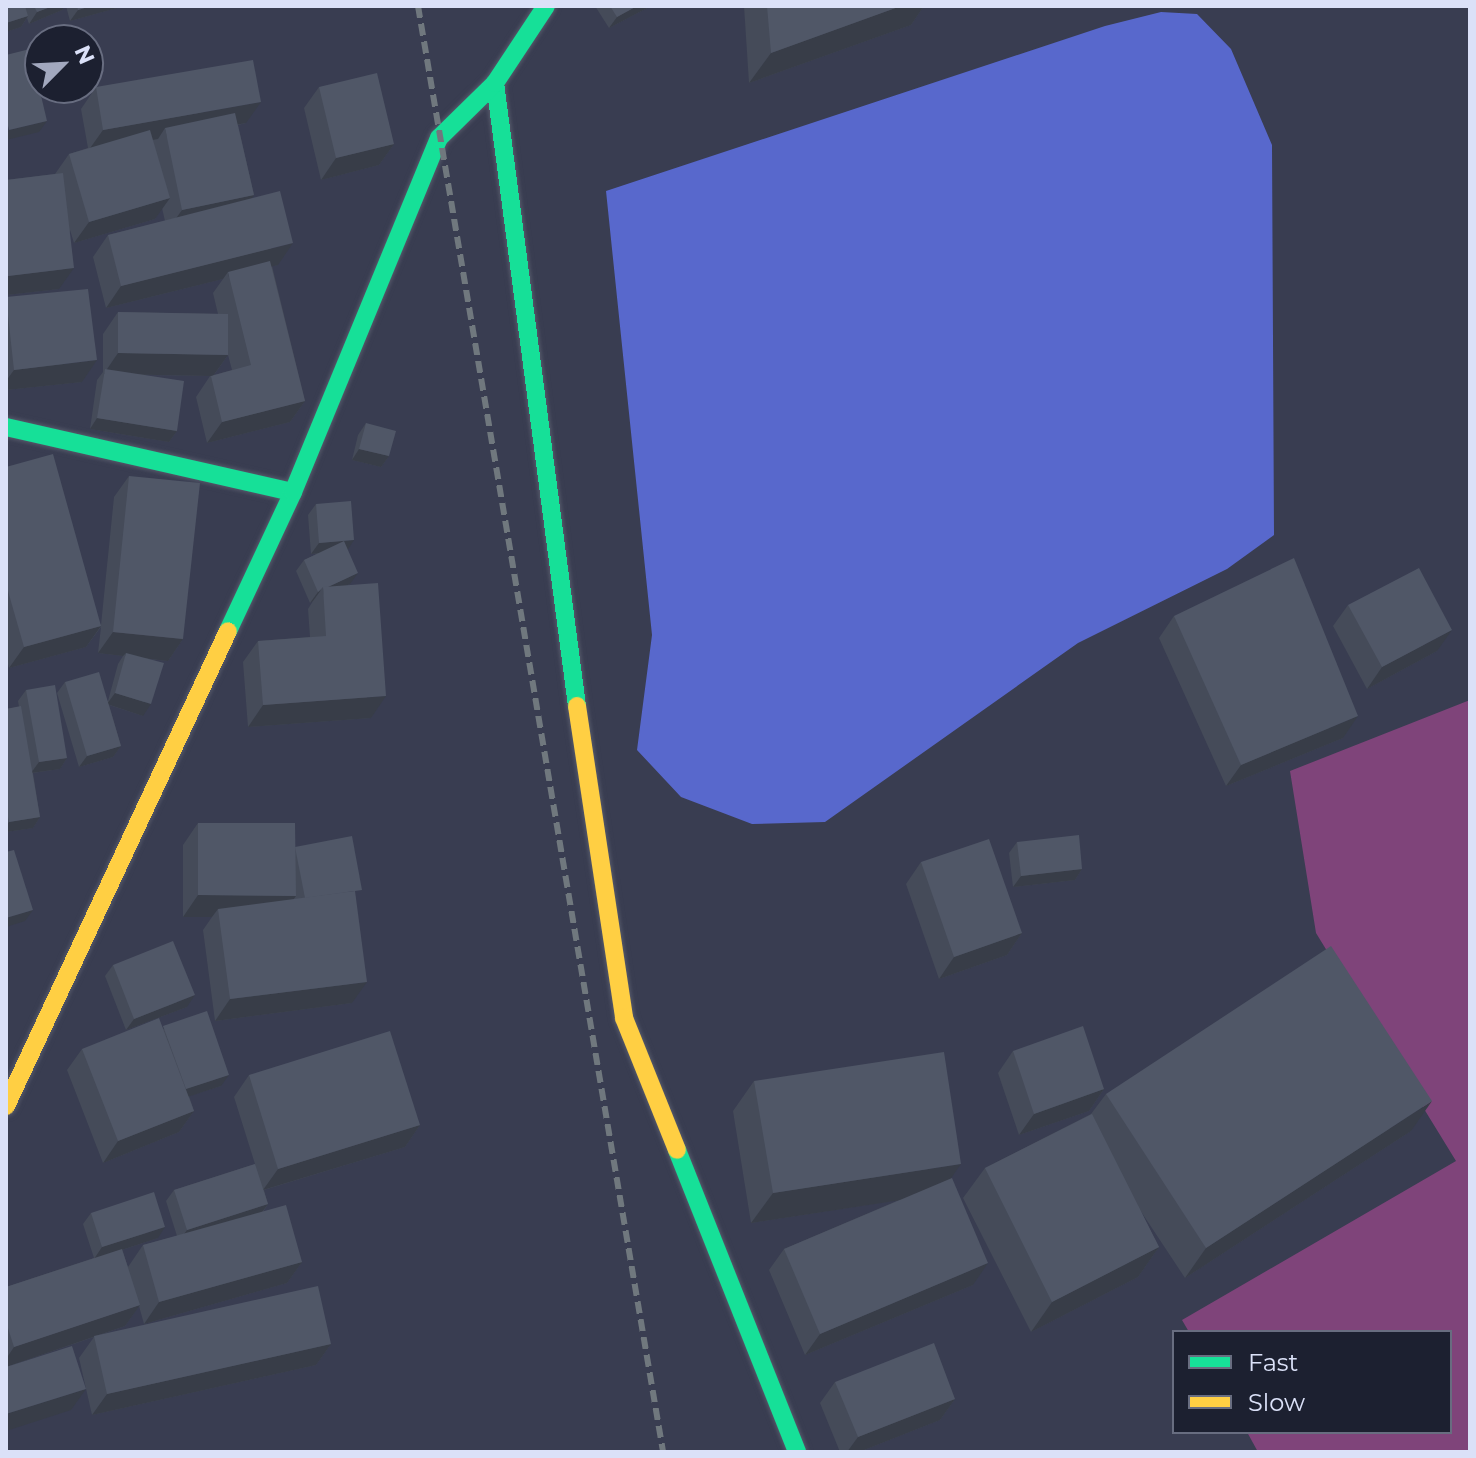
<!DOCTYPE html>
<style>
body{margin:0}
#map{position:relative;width:1476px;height:1458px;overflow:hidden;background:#393d51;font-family:Montserrat,sans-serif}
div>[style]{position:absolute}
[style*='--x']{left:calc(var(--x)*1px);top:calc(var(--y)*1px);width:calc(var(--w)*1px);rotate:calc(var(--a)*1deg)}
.green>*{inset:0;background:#7f447a}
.water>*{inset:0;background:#5868cc}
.roads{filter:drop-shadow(0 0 2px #55596a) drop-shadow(0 0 2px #55596a)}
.fast>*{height:18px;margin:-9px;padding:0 9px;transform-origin:9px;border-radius:9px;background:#16e098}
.slow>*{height:18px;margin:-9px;padding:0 9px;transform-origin:9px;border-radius:9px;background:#ffcf43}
.rail>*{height:6px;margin-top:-3px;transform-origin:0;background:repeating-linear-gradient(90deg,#70787e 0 12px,transparent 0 18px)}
.wall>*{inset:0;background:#454b59}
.shaded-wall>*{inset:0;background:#383d48}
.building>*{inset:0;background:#505767}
span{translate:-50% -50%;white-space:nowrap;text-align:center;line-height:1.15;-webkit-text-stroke:8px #1c2030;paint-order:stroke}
.frame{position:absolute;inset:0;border:8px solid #dbe1f8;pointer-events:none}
.legend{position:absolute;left:1172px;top:1330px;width:280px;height:104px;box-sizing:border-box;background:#1c2030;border:2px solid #686d80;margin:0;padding:10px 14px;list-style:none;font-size:24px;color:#dbe1f8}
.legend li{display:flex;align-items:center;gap:16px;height:40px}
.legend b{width:40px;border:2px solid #686d80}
.north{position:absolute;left:24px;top:24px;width:80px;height:80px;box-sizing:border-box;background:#1c2030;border:2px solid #686d80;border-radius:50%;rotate:66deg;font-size:22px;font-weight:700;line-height:32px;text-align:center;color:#dbe1f8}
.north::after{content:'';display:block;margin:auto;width:28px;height:36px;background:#a2a8be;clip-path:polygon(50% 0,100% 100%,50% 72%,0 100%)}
</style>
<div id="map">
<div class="green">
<div style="clip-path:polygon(1470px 700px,1470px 1452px,1258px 1452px,1247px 1432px,1450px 1432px,1450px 1332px,1189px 1332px,1182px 1320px,1456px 1161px,1316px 933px,1290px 771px)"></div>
</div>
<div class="water">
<div style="clip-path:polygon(1161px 12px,1197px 14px,1231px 49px,1272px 145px,1274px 535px,1227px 569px,1078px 643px,825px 822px,752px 824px,681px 797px,637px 750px,652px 635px,606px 191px,1105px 26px)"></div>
</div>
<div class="roads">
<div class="fast">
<div style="--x:495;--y:83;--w:628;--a:82.5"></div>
<div style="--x:6;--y:427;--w:294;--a:12.8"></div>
<div style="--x:228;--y:631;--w:153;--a:-64.9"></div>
<div style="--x:293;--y:492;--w:383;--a:-67.6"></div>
<div style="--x:439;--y:138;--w:78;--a:-44.5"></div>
<div style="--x:495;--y:83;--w:92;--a:-56.5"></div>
<div style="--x:677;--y:1150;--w:325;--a:68.3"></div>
</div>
<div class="slow">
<div style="--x:577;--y:706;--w:316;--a:81.4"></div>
<div style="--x:624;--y:1018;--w:142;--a:68.1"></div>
<div style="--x:6;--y:1106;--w:524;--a:-64.95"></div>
</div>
</div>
<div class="rail">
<div style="--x:418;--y:6;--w:1467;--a:80.38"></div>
</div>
<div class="wall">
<div style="clip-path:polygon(6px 6px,65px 6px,62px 10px,29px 24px,27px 18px,21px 27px,6px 32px)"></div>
<div style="clip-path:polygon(66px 6px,119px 6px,117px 8px,70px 21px)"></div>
<div style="clip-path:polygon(595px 6px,651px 6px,609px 28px)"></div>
<div style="clip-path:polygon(744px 6px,924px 6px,911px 25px,749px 83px)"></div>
<div style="clip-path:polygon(evenodd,96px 87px,246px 123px,238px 125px,254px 195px,251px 199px,278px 265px,272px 266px,305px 401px,290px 422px,207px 443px,196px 397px,210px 376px,145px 375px,177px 431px,169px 442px,90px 429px,97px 380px,103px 372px,103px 334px,118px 312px,218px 314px,213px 293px,223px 279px,106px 308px,93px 257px,108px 235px,165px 221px,162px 208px,155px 219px,74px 243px,70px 230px,59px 289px,6px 295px,6px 180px,55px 174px,69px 154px,88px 148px,81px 109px,96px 87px,228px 355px,232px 370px,214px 375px,228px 355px)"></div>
<div style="clip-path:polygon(319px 87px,394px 144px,379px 165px,321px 180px,304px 108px)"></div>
<div style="clip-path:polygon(6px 297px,82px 382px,6px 390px)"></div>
<div style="clip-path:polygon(366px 423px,389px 456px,381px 467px,352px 460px,358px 435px)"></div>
<div style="clip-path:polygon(6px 467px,101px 625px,114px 497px,129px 476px,183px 639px,168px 661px,148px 659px,143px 716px,109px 705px,121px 746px,113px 757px,79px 767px,57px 693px,65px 682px,108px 701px,118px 664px,123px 656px,98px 653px,101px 627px,86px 647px,9px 668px,6px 657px)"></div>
<div style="clip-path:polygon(316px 504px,348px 550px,350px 584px,346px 586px,371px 718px,248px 727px,243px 662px,258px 641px,310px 637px,308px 609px,313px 601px,310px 603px,296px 571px,304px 560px,317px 554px,311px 554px,308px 515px)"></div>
<div style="clip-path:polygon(1348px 605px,1437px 651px,1367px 689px,1333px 626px)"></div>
<div style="clip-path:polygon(1174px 616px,1343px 738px,1226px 786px,1159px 638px)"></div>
<div style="clip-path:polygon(26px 690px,67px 758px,60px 769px,33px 773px,40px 817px,33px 828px,6px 832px,6px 709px,19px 707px,18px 701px)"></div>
<div style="clip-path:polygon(198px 823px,295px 847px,356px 899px,352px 1003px,215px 1021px,203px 930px,212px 917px,183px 917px,183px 845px)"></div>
<div style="clip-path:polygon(1017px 842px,1082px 869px,1075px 880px,1013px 887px,1009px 853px)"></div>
<div style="clip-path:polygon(921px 862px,1022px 933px,1007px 955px,939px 979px,906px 884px)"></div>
<div style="clip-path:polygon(113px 965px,187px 1007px,126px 1030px,105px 976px)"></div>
<div style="clip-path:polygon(162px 1027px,221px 1086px,189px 1096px,194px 1111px,179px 1132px,103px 1163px,67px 1070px,82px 1049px)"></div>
<div style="clip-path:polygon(1013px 1051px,1104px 1089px,1089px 1111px,1019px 1135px,998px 1073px)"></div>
<div style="clip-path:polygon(249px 1075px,420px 1125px,405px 1147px,264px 1190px,268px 1204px,263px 1212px,302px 1262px,287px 1283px,144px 1324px,139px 1306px,125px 1326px,97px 1336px,331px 1344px,316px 1365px,92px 1415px,79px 1358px,94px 1337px,6px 1367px,6px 1287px,94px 1258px,83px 1224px,91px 1213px,158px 1238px,122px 1250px,128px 1267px,143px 1245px,177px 1236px,166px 1201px,174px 1190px,255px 1164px,234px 1097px)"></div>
<div style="clip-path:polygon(754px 1081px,951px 1179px,973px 1285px,805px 1355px,769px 1270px,784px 1249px,899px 1200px,751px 1223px,733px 1111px)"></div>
<div style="clip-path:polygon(1106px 1094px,1411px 1131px,1185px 1278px,1140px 1210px,1159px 1247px,1138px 1277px,1031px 1332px,963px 1198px,985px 1168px,1091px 1114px)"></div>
<div style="clip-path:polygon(835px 1382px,955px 1399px,940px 1420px,859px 1452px,840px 1452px,820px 1403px)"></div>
</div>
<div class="shaded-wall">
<div style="clip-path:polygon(53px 6px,65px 6px,62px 10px,29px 24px,37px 12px)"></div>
<div style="clip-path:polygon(91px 6px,119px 6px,117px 8px,70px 21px,78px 10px)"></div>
<div style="clip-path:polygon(637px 6px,651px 6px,609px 28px,617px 17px)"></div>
<div style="clip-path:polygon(901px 6px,924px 6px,911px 25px,749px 83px,771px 53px)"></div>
<div style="clip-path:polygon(28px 16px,21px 27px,6px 32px,6px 23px)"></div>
<div style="clip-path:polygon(261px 102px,246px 123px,167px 137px,165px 128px,158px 139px,88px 151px,103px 130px)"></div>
<div style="clip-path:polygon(47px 121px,39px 132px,6px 140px,6px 134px,9px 130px)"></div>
<div style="clip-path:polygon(394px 144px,379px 165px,321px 180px,336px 158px)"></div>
<div style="clip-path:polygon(254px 195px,239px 216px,167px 231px,182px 210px)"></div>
<div style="clip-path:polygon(170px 198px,155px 219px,74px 243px,89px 222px)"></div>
<div style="clip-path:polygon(293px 243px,278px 265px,229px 277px,228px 272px,223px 279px,106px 308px,121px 286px)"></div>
<div style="clip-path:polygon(74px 268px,59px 289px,6px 295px,6px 279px,8px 276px)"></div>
<div style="clip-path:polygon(118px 353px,228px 355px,213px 376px,104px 374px,105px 372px)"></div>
<div style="clip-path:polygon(97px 360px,82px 382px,6px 390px,6px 381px,14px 370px)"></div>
<div style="clip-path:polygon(305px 401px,290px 422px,207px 443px,222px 422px)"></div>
<div style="clip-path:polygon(97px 418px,177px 431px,169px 442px,90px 429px)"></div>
<div style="clip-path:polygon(359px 449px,389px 456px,381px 467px,352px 460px)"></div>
<div style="clip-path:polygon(354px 540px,347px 551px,311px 554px,319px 543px)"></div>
<div style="clip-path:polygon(358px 573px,350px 584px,324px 596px,323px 589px)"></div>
<div style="clip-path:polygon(321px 590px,313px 601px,310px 603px,318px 592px)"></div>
<div style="clip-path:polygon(101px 626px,86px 647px,9px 668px,24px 647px)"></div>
<div style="clip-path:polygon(1452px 630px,1437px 651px,1367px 689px,1382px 667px)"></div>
<div style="clip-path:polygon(113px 632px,183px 639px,168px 661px,125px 656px,126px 653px,123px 656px,98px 653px)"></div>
<div style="clip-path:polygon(115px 693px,151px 704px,143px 716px,107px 704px)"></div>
<div style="clip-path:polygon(386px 696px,371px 718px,248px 727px,263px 705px)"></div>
<div style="clip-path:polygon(1358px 716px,1343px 738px,1226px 786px,1241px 765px)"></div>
<div style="clip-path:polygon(121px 746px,113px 757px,79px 767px,87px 756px)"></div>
<div style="clip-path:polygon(67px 758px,60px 769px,31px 773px,39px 762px)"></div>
<div style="clip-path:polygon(40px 817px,33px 828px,6px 832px,6px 826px,9px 822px)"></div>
<div style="clip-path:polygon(1082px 869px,1075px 880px,1013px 887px,1021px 876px)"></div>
<div style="clip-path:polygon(198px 895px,296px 896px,281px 917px,218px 909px,212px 917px,183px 917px)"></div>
<div style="clip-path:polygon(33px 910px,25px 921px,6px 927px,6px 918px)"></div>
<div style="clip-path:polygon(1022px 933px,1007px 955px,939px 979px,954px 957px)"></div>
<div style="clip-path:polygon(367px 982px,352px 1003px,215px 1021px,230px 999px)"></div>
<div style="clip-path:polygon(195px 995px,187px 1007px,126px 1030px,134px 1019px)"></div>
<div style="clip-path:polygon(229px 1075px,221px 1086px,178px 1100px,185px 1089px)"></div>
<div style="clip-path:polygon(1104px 1089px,1089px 1111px,1019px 1135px,1034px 1114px)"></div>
<div style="clip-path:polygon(1432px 1101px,1411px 1131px,1185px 1278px,1206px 1248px)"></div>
<div style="clip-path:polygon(194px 1111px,179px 1132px,103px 1163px,118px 1141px)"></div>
<div style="clip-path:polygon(420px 1125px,405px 1147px,263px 1190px,278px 1169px)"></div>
<div style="clip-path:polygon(961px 1164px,940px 1194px,751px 1223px,773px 1193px)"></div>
<div style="clip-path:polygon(268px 1204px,260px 1215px,179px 1241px,187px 1230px)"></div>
<div style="clip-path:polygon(165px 1227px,158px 1238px,94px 1259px,102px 1247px)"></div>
<div style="clip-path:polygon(1159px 1247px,1138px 1277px,1031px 1332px,1052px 1302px)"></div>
<div style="clip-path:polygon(302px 1262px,287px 1283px,144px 1324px,159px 1302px)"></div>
<div style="clip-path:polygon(988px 1263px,973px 1285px,805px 1355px,820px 1334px)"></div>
<div style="clip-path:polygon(140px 1305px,125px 1326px,6px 1367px,6px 1359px,14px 1347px)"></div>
<div style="clip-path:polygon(331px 1344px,316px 1365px,92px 1415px,107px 1394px)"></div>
<div style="clip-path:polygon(86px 1389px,71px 1410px,6px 1431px,6px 1414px)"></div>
<div style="clip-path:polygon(955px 1399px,940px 1420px,859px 1452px,847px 1452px,858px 1437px)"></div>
</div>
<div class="building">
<div style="clip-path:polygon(6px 6px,25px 6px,28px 16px,6px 23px)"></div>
<div style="clip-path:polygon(34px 6px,53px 6px,37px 12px)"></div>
<div style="clip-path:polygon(77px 6px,91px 6px,78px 10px)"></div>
<div style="clip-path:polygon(610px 6px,637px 6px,617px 17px)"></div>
<div style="clip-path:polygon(767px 6px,901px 6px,771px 53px)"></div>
<div style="clip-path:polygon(30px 49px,47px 121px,9px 130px,6px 117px,6px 55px)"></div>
<div style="clip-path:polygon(253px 60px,261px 102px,103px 130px,96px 87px)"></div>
<div style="clip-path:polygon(377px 73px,394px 144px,336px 158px,319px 87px)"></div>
<div style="clip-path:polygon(235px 113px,254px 195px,182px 210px,165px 128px)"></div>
<div style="clip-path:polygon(150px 130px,170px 198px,89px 222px,69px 154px)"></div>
<div style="clip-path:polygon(63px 173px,74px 268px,8px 276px,6px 254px,6px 180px)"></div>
<div style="clip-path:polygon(280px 191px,293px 243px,121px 286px,108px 235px)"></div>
<div style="clip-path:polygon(270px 261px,305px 401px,222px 422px,211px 376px,251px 365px,228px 272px)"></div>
<div style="clip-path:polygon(88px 289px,97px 360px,14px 370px,6px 297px)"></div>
<div style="clip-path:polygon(118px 312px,228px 314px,228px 355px,118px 353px)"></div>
<div style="clip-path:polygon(105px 369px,184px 381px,177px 431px,97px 418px)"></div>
<div style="clip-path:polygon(366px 423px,396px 431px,389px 456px,359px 449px)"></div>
<div style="clip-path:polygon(53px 454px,101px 626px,24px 647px,6px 584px,6px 467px)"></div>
<div style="clip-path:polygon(129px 476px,200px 483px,183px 639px,113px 632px)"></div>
<div style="clip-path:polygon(351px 501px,354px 540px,319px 543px,316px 504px)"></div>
<div style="clip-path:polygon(344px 541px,358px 573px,328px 587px,323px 587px,318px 592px,304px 560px)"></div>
<div style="clip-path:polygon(1294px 558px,1358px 716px,1241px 765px,1174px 616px)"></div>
<div style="clip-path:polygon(1419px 568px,1452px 630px,1382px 667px,1348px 605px)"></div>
<div style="clip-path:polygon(378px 583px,386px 696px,263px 705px,258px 641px,326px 636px,323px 587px)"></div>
<div style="clip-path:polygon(126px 653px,164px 663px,151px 704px,115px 693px)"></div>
<div style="clip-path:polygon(99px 672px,121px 746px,87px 756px,65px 682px)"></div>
<div style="clip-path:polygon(55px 685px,67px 758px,39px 762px,26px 690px)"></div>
<div style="clip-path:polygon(21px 706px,40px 817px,9px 822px,6px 807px,6px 709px)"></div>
<div style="clip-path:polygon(198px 823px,295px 823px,296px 896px,198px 895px)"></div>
<div style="clip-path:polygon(1079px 835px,1082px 869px,1021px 876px,1017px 842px)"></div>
<div style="clip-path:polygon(352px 836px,362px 890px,305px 898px,295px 847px)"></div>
<div style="clip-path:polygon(989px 839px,1022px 933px,954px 957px,921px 862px)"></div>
<div style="clip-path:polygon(14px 850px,33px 910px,6px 918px,6px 852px)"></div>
<div style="clip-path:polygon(355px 891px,367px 982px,230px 999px,218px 909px)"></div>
<div style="clip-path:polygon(173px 941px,195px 995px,134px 1019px,113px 965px)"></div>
<div style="clip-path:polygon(1331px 946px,1432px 1101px,1206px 1248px,1106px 1094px)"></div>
<div style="clip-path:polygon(207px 1011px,229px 1075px,186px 1089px,163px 1026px)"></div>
<div style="clip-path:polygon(159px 1018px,194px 1111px,118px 1141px,82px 1049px)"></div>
<div style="clip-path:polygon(1083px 1026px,1104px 1089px,1034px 1114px,1013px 1051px)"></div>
<div style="clip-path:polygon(390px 1031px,420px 1125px,278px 1169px,249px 1075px)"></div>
<div style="clip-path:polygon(944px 1052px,961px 1164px,773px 1193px,754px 1081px)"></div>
<div style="clip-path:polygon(1092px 1114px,1159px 1247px,1052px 1302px,985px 1168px)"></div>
<div style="clip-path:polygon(255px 1164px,268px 1204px,187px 1230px,174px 1190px)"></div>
<div style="clip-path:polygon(952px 1178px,988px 1263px,820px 1334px,784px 1249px)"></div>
<div style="clip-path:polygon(154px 1192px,165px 1227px,102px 1247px,91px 1213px)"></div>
<div style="clip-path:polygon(286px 1205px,302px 1262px,159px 1302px,143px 1245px)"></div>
<div style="clip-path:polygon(122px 1249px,140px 1305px,14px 1347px,6px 1322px,6px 1287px)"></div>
<div style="clip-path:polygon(318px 1286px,331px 1344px,107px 1394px,94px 1336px)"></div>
<div style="clip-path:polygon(934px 1343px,955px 1399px,858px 1437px,835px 1382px)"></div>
<div style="clip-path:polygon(72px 1346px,86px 1389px,6px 1414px,6px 1367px)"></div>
</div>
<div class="frame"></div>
<ul class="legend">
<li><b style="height:10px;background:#16e098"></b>Fast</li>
<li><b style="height:10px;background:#ffcf43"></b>Slow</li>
</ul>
<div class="north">N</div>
</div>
